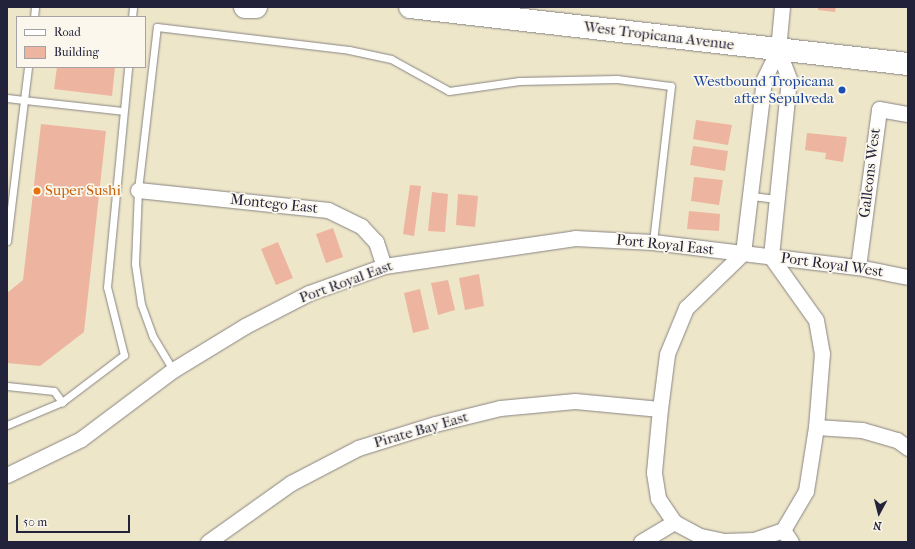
<!DOCTYPE html>
<style>
body{margin:0}
#map{position:relative;width:915px;height:549px;overflow:hidden;background:#eee6c9;font-family:"IM FELL French Canon",serif}
div>[style]{position:absolute}
[style*='--x']{left:calc(var(--x)*1px);top:calc(var(--y)*1px);width:calc(var(--w)*1px);rotate:calc(var(--a)*1deg)}
.building>*{inset:0;background:#edb59f}
.roads{filter:drop-shadow(0 0 1px #888482) drop-shadow(0 0 1px #888482)}
.lane>*{height:7px;margin:-3.5px;padding:0 3.5px;transform-origin:3.5px;border-radius:3.5px;background:#fff}
.street>*{height:15px;margin:-7.5px;padding:0 7.5px;transform-origin:7.5px;border-radius:7.5px;background:#fff}
.primary>*{height:22px;margin:-11px;padding:0 11px;transform-origin:11px;border-radius:11px;background:#fff}
.dots>*{width:11px;height:11px;translate:-50% -50%;box-sizing:border-box;border:2px solid #fbf7ec;border-radius:50%}
span{translate:-50% -50%;white-space:nowrap;text-align:center;line-height:1.15;-webkit-text-stroke:3.5px #fbf7ec;paint-order:stroke}
.street-label{font-size:15px;color:#22223b}
.transit-label{font-size:15px;color:#164399}
.right{translate:-100% -50%;text-align:right}
.food-label{font-size:15px;color:#c56008}
.left{translate:0 -50%;text-align:left}
.frame{position:absolute;inset:0;border:8px solid #22223b;pointer-events:none}
.legend{position:absolute;left:16px;top:16px;width:130px;height:52px;box-sizing:border-box;background:#fbf7ec;border:1px solid #a4a2a5;margin:0;padding:5px 7px;list-style:none;font-size:12px;color:#22223b}
.legend li{display:flex;align-items:center;gap:8px;height:20px}
.legend b{width:20px;border:1px solid #a4a2a5}
.north{position:absolute;left:859px;top:493px;width:40px;height:40px;-webkit-text-stroke:3px #fbf7ec;paint-order:stroke;rotate:187deg;font-size:11px;font-weight:700;line-height:16px;text-align:center;color:#22223b}
.north::after{content:'';display:block;margin:auto;width:14px;height:18px;background:#22223b;clip-path:polygon(50% 0,100% 100%,50% 72%,0 100%)}
.scale{position:absolute;left:16px;top:515px;width:114px;height:18px;box-sizing:border-box;border:2px solid #22223b;border-top:0;padding-left:5px;font-size:12px;line-height:14px;white-space:nowrap;color:#22223b;-webkit-text-stroke:3px #fbf7ec;paint-order:stroke}
</style>
<div id="map">
<div class="building">
<div style="clip-path:polygon(818px 7px,836px 7px,835px 12px,818px 10px)"></div>
<div style="clip-path:polygon(57px 67px,115px 67px,112px 96px,54px 89px)"></div>
<div style="clip-path:polygon(696px 120px,732px 125px,728px 145px,693px 139px)"></div>
<div style="clip-path:polygon(41px 124px,106px 131px,84px 332px,40px 366px,7px 363px,7px 293px,23px 280px)"></div>
<div style="clip-path:polygon(807px 133px,847px 137px,843px 162px,825px 159px,826px 153px,805px 150px)"></div>
<div style="clip-path:polygon(693px 146px,728px 151px,725px 171px,690px 165px)"></div>
<div style="clip-path:polygon(694px 177px,723px 180px,719px 205px,691px 201px)"></div>
<div style="clip-path:polygon(410px 185px,421px 186px,414px 236px,403px 234px)"></div>
<div style="clip-path:polygon(432px 192px,448px 194px,445px 232px,428px 231px)"></div>
<div style="clip-path:polygon(458px 194px,478px 196px,475px 227px,456px 225px)"></div>
<div style="clip-path:polygon(689px 211px,720px 214px,719px 231px,687px 229px)"></div>
<div style="clip-path:polygon(333px 228px,343px 257px,326px 263px,316px 234px)"></div>
<div style="clip-path:polygon(278px 242px,293px 278px,276px 285px,261px 249px)"></div>
<div style="clip-path:polygon(479px 274px,484px 306px,465px 310px,459px 278px)"></div>
<div style="clip-path:polygon(448px 280px,455px 310px,438px 315px,431px 283px)"></div>
<div style="clip-path:polygon(420px 289px,429px 329px,413px 333px,404px 293px)"></div>
</div>
<div class="roads">
<div class="lane">
<div style="--x:34;--y:17;--w:10;--a:-84"></div>
<div style="--x:132;--y:17;--w:10;--a:-84"></div>
<div style="--x:7;--y:98;--w:17;--a:7"></div>
<div style="--x:24;--y:100;--w:33;--a:-83"></div>
<div style="--x:751;--y:196;--w:26;--a:7"></div>
<div style="--x:7;--y:241;--w:142;--a:-83.1"></div>
<div style="--x:24;--y:100;--w:100;--a:6.3"></div>
<div style="--x:173;--y:370;--w:39;--a:-121"></div>
<div style="--x:153;--y:337;--w:35;--a:-110"></div>
<div style="--x:141;--y:304;--w:40;--a:-98.5"></div>
<div style="--x:135;--y:264;--w:74;--a:-87.7"></div>
<div style="--x:138;--y:190;--w:164;--a:-83.4"></div>
<div style="--x:157;--y:27;--w:193;--a:6.8"></div>
<div style="--x:349;--y:50;--w:43;--a:12.1"></div>
<div style="--x:391;--y:59;--w:66;--a:28.9"></div>
<div style="--x:449;--y:91;--w:71;--a:-8.1"></div>
<div style="--x:519;--y:81;--w:98;--a:-1.2"></div>
<div style="--x:617;--y:79;--w:54;--a:7.4"></div>
<div style="--x:671;--y:86;--w:157;--a:96.6"></div>
<div style="--x:7;--y:386;--w:47;--a:6.1"></div>
<div style="--x:54;--y:391;--w:14;--a:54"></div>
<div style="--x:7;--y:425;--w:60;--a:-22.7"></div>
<div style="--x:62;--y:402;--w:78;--a:-37.2"></div>
<div style="--x:124;--y:355;--w:70;--a:-104"></div>
<div style="--x:107;--y:287;--w:221;--a:-84.5"></div>
</div>
<div class="street">
<div style="--x:778;--y:50;--w:31;--a:69"></div>
<div style="--x:789;--y:79;--w:179;--a:95.8"></div>
<div style="--x:771;--y:257;--w:77;--a:54.5"></div>
<div style="--x:816;--y:320;--w:34;--a:80"></div>
<div style="--x:822;--y:353;--w:74;--a:94.6"></div>
<div style="--x:816;--y:427;--w:65;--a:98.9"></div>
<div style="--x:806;--y:491;--w:45;--a:120.5"></div>
<div style="--x:783;--y:530;--w:31;--a:161"></div>
<div style="--x:754;--y:540;--w:30;--a:178"></div>
<div style="--x:724;--y:541;--w:25;--a:-168"></div>
<div style="--x:700;--y:536;--w:30;--a:-152"></div>
<div style="--x:674;--y:522;--w:29;--a:-124"></div>
<div style="--x:658;--y:498;--w:26;--a:-99"></div>
<div style="--x:654;--y:472;--w:63;--a:-84.6"></div>
<div style="--x:660;--y:409;--w:55;--a:-82.7"></div>
<div style="--x:667;--y:354;--w:50;--a:-67.6"></div>
<div style="--x:686;--y:308;--w:79;--a:-44"></div>
<div style="--x:743;--y:253;--w:175;--a:-83.1"></div>
<div style="--x:764;--y:79;--w:32;--a:-64"></div>
<div style="--x:778;--y:50;--w:43;--a:-84.7"></div>
<div style="--x:138;--y:190;--w:191;--a:6"></div>
<div style="--x:328;--y:210;--w:37;--a:26"></div>
<div style="--x:361;--y:226;--w:22;--a:47"></div>
<div style="--x:376;--y:242;--w:25;--a:72"></div>
<div style="--x:858;--y:267;--w:159;--a:-82.4"></div>
<div style="--x:879;--y:109;--w:29;--a:10"></div>
<div style="--x:816;--y:427;--w:46;--a:3.7"></div>
<div style="--x:862;--y:430;--w:36;--a:16"></div>
<div style="--x:897;--y:440;--w:14;--a:36"></div>
<div style="--x:7;--y:475;--w:82;--a:-25.9"></div>
<div style="--x:81;--y:439;--w:115;--a:-36.9"></div>
<div style="--x:173;--y:370;--w:84;--a:-31.4"></div>
<div style="--x:245;--y:326;--w:72;--a:-27.3"></div>
<div style="--x:309;--y:293;--w:80;--a:-19.8"></div>
<div style="--x:384;--y:266;--w:193;--a:-8.3"></div>
<div style="--x:575;--y:238;--w:78;--a:2.9"></div>
<div style="--x:653;--y:242;--w:207;--a:7"></div>
<div style="--x:858;--y:267;--w:51;--a:11.3"></div>
<div style="--x:783;--y:530;--w:14;--a:56"></div>
<div style="--x:208;--y:542;--w:102;--a:-35.4"></div>
<div style="--x:291;--y:483;--w:76;--a:-27.6"></div>
<div style="--x:358;--y:448;--w:81;--a:-17.3"></div>
<div style="--x:435;--y:424;--w:67;--a:-13.8"></div>
<div style="--x:500;--y:408;--w:75;--a:-5.3"></div>
<div style="--x:575;--y:401;--w:85;--a:5.4"></div>
<div style="--x:641;--y:542;--w:39;--a:-31"></div>
</div>
<div class="primary">
<div style="--x:245;--y:7;--w:11;--a:0"></div>
<div style="--x:410;--y:7;--w:501;--a:6.53"></div>
</div>
</div>
<div class="dots">
<div style="left:842px;top:90px;background:#1a4fb4"></div>
<div style="left:37px;top:191px;background:#e8710a"></div>
</div>
<div class="street-label">
<span style="left:659px;top:36px;rotate:7deg">West Tropicana Avenue</span>
<span style="left:870px;top:173px;rotate:-83deg">Galleons West</span>
<span style="left:274px;top:204px;rotate:6deg">Montego East</span>
<span style="left:665px;top:245px;rotate:6deg">Port Royal East</span>
<span style="left:832px;top:265px;rotate:8deg">Port Royal West</span>
<span style="left:346px;top:282px;rotate:-20deg">Port Royal East</span>
<span style="left:421px;top:430px;rotate:-16deg">Pirate Bay East</span>
</div>
<div class="transit-label">
<span class="right" style="left:834px;top:90px">Westbound Tropicana<br>after Sepulveda</span>
</div>
<div class="food-label">
<span class="left" style="left:45px;top:191px">Super Sushi</span>
</div>
<div class="frame"></div>
<ul class="legend">
<li><b style="height:5px;background:#fff"></b>Road</li>
<li><b style="height:11px;background:#edb59f"></b>Building</li>
</ul>
<div class="north">N</div>
<div class="scale">50 m</div>
</div>
